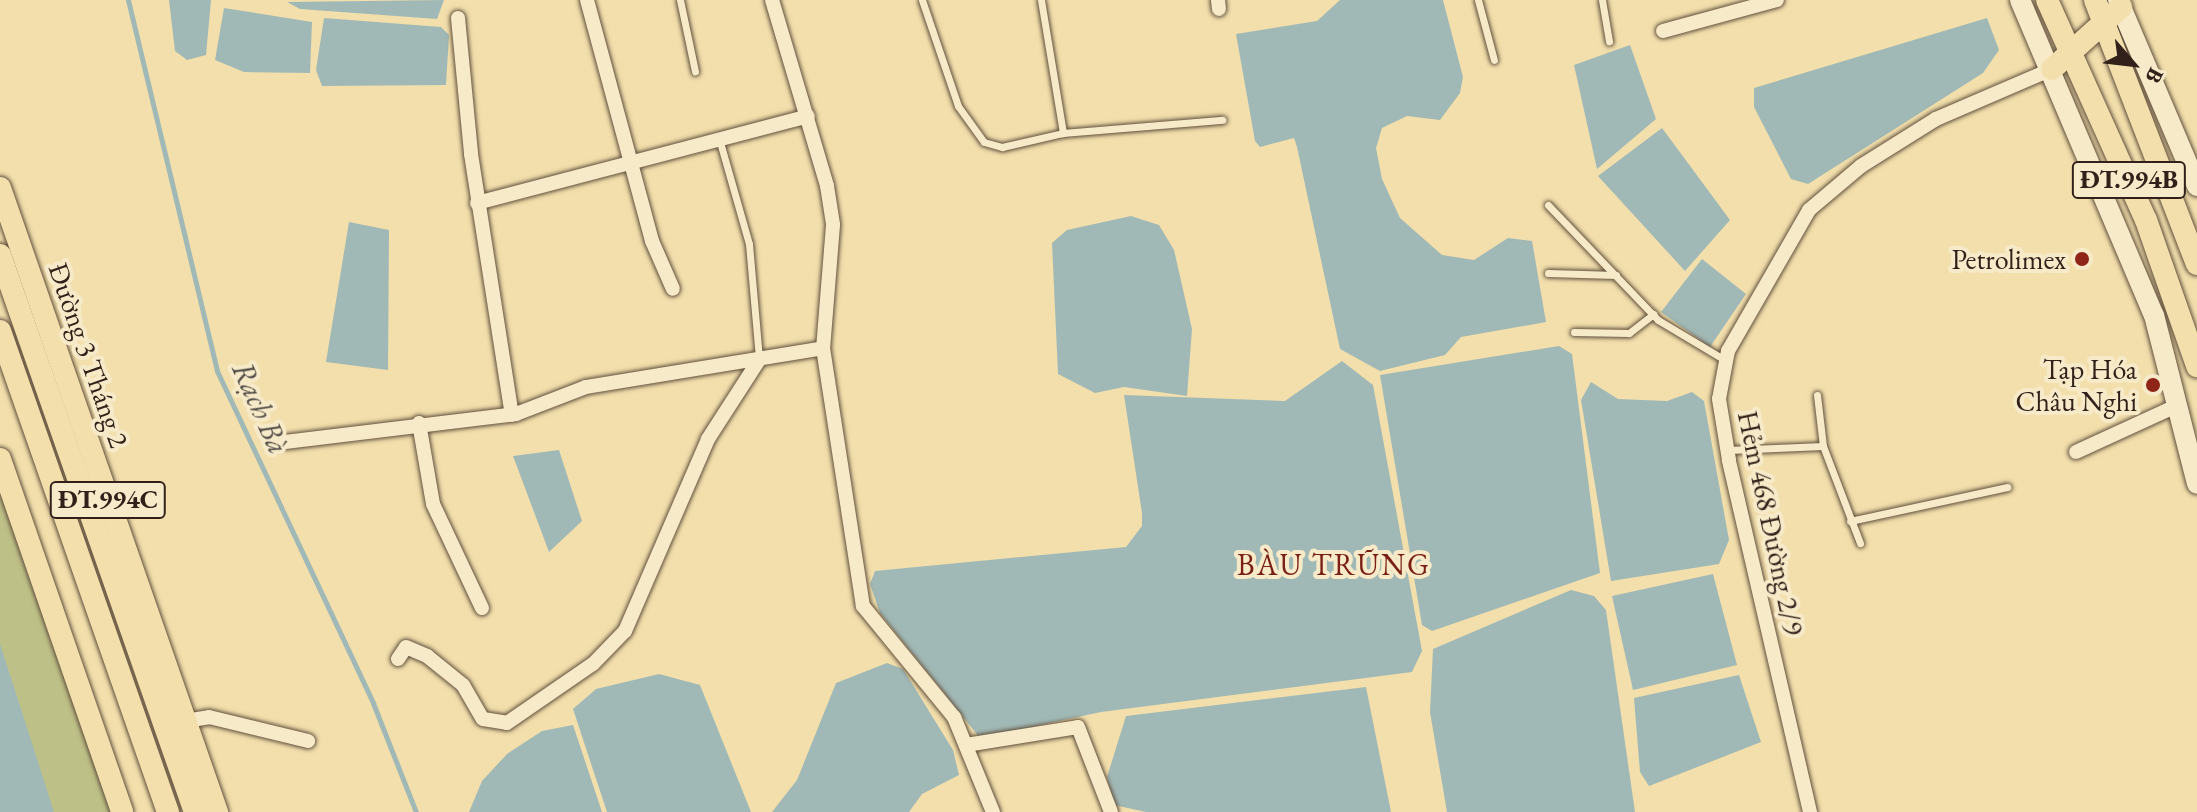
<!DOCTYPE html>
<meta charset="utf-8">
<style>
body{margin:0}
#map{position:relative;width:2197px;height:812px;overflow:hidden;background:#f2dfac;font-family:"EB Garamond",serif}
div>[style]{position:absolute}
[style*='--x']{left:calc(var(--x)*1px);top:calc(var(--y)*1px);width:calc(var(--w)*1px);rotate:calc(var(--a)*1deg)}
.green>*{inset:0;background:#bec187}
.water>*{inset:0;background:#a1b9b6}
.stream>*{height:5px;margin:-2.5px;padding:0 2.5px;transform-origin:2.5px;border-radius:2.5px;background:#a1b9b6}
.roads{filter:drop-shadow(0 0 2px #62503e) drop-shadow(0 0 2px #62503e)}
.service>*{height:7px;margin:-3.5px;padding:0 3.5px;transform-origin:3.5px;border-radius:3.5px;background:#f7eac9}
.minor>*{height:14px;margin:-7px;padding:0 7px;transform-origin:7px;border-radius:7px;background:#f7eac9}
.secondary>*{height:20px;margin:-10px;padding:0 10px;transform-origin:10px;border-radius:10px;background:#f7eac9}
.primary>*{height:22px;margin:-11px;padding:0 11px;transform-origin:11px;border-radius:11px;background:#f2dfac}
.dots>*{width:22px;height:22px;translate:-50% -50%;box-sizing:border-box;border:4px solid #f7eac9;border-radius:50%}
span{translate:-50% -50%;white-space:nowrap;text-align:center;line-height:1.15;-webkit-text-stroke:8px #f7eac9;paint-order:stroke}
.shield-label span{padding:2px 6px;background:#f7eac9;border:2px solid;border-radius:6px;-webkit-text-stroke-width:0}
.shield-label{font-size:26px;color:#32211a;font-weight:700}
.poi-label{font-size:28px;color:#32211a}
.right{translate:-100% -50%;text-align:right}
.street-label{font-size:28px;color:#32211a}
.water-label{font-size:30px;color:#534f49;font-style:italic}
.neighbourhood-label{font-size:30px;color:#7a1f14;letter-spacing:2px}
.north{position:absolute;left:2093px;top:24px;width:80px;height:80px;-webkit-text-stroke:6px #f7eac9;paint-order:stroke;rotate:118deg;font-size:22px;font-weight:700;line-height:32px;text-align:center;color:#32211a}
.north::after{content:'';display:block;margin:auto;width:28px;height:36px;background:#32211a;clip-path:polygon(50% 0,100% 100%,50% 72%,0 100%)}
</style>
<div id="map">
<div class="green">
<div style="clip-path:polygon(0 487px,113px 812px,0 812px)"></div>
</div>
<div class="water">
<div style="clip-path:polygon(169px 0,211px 0,206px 55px,187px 60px,175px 51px)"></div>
<div style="clip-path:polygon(444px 0,437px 19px,300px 9px,287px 2px)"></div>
<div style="clip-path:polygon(1340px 0,1443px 0,1463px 77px,1460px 93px,1440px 120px,1407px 116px,1382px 128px,1376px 148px,1382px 179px,1400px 218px,1442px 255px,1474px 260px,1508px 238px,1532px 241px,1546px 322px,1461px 337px,1445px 355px,1380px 371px,1340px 349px,1297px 147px,1294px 138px,1260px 147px,1255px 141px,1236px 34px,1317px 21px)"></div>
<div style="clip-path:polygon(224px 8px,312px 22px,310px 73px,244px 72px,215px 60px)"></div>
<div style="clip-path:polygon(324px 18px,441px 27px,449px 35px,446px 85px,322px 86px,316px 70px)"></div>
<div style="clip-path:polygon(1987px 18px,1999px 50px,1983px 73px,1808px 184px,1791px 179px,1754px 107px,1754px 88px)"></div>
<div style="clip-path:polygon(1630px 45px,1656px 119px,1597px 169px,1574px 65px)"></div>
<div style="clip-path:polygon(1662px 128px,1730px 220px,1685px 271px,1598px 176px)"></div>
<div style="clip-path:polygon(1131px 216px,1159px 225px,1174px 250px,1192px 329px,1187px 396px,1124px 387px,1095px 393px,1058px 374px,1052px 243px,1067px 230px)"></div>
<div style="clip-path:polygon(349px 222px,389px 230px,388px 370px,326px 362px)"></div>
<div style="clip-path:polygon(1702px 259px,1746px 294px,1710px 347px,1661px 312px)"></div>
<div style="clip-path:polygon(1559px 346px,1572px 354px,1600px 573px,1432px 631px,1422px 625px,1380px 375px)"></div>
<div style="clip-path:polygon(1342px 361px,1373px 385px,1422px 651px,1412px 672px,1101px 712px,980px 738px,880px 613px,870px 584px,875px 571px,1126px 547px,1142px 526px,1142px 513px,1124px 395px,1285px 401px)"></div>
<div style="clip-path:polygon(1591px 382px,1618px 399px,1667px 401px,1692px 392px,1704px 401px,1729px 540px,1719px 564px,1611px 581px,1581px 400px)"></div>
<div style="clip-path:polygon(559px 450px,582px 521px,549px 552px,513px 456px)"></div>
<div style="clip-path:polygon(1713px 574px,1737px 665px,1633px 690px,1612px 596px)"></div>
<div style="clip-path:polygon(1571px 590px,1594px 596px,1606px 610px,1635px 812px,1447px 812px,1430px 712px,1433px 649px)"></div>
<div style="clip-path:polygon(0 644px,32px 743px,54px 812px,0 812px)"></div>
<div style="clip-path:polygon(887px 663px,903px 669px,953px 750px,959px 775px,922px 794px,909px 812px,772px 812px,797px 780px,836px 683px)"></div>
<div style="clip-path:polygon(659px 674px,700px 685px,751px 812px,607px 812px,573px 709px,596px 689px)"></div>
<div style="clip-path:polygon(1739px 675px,1761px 742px,1649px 786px,1640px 772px,1634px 698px)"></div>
<div style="clip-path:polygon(1366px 687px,1391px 812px,1146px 812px,1114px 805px,1107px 777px,1126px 716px)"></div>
<div style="clip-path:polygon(573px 725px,602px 812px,469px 812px,482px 781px,507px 754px,542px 731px)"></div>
</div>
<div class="stream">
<div style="--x:128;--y:0;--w:382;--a:76.5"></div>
<div style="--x:217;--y:371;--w:367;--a:64.8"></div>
<div style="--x:373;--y:703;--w:117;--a:68.5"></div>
</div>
<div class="roads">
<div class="service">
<div style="--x:680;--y:0;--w:73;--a:78.1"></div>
<div style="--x:922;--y:0;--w:112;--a:71.2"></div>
<div style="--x:958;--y:106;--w:44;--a:54.2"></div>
<div style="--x:984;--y:142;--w:19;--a:16"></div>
<div style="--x:1002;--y:147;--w:63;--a:-12.9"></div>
<div style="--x:1063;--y:133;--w:160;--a:-4.7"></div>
<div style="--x:1041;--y:0;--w:135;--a:80.6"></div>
<div style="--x:1478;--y:0;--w:62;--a:75.1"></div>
<div style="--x:1602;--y:0;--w:42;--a:80.3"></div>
<div style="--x:720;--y:142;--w:106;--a:74.1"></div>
<div style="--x:749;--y:244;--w:115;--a:85"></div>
<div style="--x:1548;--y:205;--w:159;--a:46.3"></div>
<div style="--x:1658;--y:320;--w:78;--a:30.8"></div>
<div style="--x:1548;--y:273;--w:68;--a:1.7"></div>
<div style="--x:1574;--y:332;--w:55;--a:1"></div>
<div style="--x:1629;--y:333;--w:31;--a:-38"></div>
<div style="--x:1817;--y:395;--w:51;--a:83.3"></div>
<div style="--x:1823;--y:446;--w:104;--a:69.1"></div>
<div style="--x:1728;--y:450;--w:95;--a:-2.4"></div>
<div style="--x:1850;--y:521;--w:161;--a:-12.2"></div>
</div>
<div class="minor">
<div style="--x:587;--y:0;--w:250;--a:74.9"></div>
<div style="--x:652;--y:241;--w:52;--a:66.4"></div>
<div style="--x:772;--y:0;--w:194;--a:73.5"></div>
<div style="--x:827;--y:186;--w:39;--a:81"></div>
<div style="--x:833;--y:225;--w:123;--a:94.6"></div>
<div style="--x:823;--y:348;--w:261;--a:81.2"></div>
<div style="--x:863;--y:606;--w:144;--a:50.7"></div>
<div style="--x:954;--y:717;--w:103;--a:67.7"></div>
<div style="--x:1218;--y:0;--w:9;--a:84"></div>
<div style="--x:458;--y:18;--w:137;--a:84.5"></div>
<div style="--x:471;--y:154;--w:264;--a:81.1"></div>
<div style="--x:1663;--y:31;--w:118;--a:-15.2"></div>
<div style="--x:477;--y:203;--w:342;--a:-14.7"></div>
<div style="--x:419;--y:423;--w:82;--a:80.2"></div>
<div style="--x:433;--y:504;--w:115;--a:64.8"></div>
<div style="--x:285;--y:442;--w:233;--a:-6.9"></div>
<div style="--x:516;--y:414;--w:75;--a:-21.1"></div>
<div style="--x:586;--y:387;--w:240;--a:-9.3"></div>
<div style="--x:2076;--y:452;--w:112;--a:-24.7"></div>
<div style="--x:398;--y:659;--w:14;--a:-56"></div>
<div style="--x:406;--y:647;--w:23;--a:23"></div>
<div style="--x:427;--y:656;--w:46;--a:38.9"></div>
<div style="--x:463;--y:685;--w:39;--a:60"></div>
<div style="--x:483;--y:719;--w:24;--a:9"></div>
<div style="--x:507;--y:723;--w:104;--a:-34.5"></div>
<div style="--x:593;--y:664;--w:46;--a:-45.9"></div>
<div style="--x:625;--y:631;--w:209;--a:-66.6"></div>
<div style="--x:708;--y:439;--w:94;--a:-57.2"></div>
<div style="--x:185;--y:721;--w:24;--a:-9"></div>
<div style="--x:209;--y:717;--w:102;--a:13.6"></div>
<div style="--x:966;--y:745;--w:113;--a:-9.1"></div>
<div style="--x:1078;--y:727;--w:91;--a:68.8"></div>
<div style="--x:1810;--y:812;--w:361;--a:-103"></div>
<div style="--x:1729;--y:460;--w:62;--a:-99.3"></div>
<div style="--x:1719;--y:399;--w:49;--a:-79.4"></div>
<div style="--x:1728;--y:351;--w:163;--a:-60.1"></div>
<div style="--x:1809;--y:210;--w:68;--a:-40.2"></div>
<div style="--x:1861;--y:166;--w:89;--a:-32.1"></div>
<div style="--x:1936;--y:119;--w:126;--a:-23.3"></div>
</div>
<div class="secondary">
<div style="--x:2020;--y:0;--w:342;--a:67"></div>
<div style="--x:2154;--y:315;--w:174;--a:75.7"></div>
<div style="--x:2118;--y:0;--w:202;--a:67"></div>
</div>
<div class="primary">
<div style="--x:2047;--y:0;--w:241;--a:65.8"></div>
<div style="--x:2146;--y:220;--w:155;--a:70.7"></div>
<div style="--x:2095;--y:0;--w:283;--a:68.9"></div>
<div style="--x:2052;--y:69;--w:93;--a:-41.9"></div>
<div style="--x:0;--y:188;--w:661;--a:70.82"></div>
<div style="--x:0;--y:255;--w:590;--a:70.71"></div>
<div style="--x:0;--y:331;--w:509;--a:70.75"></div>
<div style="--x:0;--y:459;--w:373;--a:70.9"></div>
</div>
</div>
<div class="dots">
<div style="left:2082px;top:259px;background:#8f2418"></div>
<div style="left:2153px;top:385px;background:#8f2418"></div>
</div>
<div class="shield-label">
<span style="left:2129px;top:180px">ĐT.994B</span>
<span style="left:108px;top:500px">ĐT.994C</span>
</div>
<div class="poi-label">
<span class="right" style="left:2066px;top:259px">Petrolimex</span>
<span class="right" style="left:2137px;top:385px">Tạp Hóa<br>Châu Nghi</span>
</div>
<div class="street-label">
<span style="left:89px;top:355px;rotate:71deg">Đường 3 Tháng 2</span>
<span style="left:1771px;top:523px;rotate:78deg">Hẻm 468 Đường 2/9</span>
</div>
<div class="water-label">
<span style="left:260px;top:408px;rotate:66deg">Rạch Bà</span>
</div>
<div class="neighbourhood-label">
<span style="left:1334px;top:565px">BÀU TRŨNG</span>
</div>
<div class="north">B</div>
</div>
